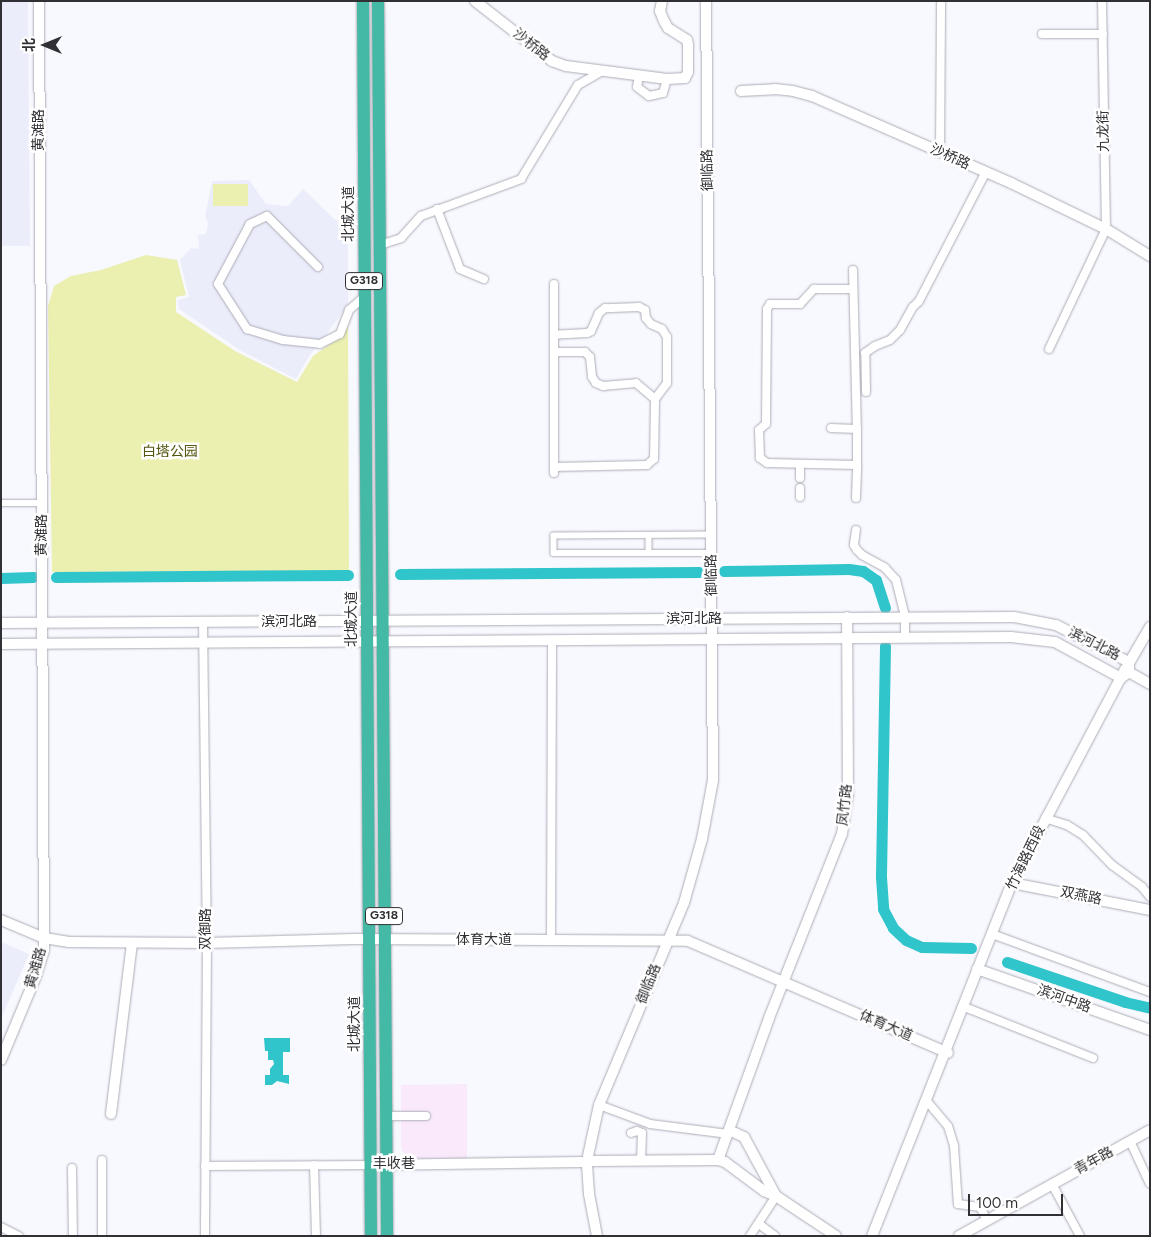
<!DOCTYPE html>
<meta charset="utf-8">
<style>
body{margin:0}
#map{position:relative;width:1151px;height:1237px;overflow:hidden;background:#f8f8ff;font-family:Figtree,"Noto Sans SC",sans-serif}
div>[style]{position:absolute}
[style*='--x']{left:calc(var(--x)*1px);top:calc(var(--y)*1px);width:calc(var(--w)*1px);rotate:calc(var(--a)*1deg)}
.built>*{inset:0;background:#ecedfb}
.medical>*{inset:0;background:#f9e9fb}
.green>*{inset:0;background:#ebefaf}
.water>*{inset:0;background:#30c5cb}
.river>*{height:11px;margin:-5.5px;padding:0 5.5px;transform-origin:5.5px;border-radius:5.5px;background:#30c5cb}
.roads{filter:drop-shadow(0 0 1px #acacb6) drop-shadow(0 0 1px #acacb6)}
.pedestrian>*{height:5.5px;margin:-2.75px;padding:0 2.75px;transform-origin:2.75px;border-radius:2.75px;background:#fff}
.minor>*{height:8px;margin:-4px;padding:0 4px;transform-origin:4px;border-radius:4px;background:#fff}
.tertiary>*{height:10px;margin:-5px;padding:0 5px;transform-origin:5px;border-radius:5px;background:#fff}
.trunk>*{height:12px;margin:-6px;padding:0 6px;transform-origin:6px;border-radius:6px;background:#44baa6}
span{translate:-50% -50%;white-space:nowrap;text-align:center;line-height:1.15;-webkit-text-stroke:5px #fff;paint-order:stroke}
.shield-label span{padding:1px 4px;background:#fff;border:1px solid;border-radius:4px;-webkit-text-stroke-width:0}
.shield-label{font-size:12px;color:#313135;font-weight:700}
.street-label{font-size:14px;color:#313135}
.park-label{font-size:14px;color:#555710}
.frame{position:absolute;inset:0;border:2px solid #313135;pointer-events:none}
.north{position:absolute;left:20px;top:20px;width:50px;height:50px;-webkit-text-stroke:4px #fff;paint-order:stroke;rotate:270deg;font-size:14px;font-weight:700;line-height:20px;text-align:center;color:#313135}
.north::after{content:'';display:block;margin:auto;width:18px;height:22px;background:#313135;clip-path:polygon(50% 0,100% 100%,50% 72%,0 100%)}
.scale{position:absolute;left:968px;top:1194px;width:95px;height:22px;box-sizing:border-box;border:2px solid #313135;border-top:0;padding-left:6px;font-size:15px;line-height:18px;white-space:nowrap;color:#313135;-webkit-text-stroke:4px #fff;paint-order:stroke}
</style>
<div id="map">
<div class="built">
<div style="clip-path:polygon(1px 1px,28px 1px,30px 246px,1px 246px)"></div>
<div style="clip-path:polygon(249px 180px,266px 204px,288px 206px,303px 189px,348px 232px,348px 306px,310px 355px,296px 379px,243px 352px,179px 309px,178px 300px,189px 297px,180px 260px,191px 248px,199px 249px,198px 235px,206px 234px,208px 223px,205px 217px,212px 181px)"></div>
<div style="clip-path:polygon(1px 942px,29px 954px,1px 1019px)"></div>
</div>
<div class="medical">
<div style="clip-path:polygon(467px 1084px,467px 1159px,408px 1158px,401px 1149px,401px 1085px)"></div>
</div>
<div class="green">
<div style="clip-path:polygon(213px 184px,248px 184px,248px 206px,213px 206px)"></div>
<div style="clip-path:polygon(146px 255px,177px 260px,186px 295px,176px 297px,176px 312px,235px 351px,297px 382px,313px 356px,339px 338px,348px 318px,349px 571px,52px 572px,48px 306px,54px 286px,71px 276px,101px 270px)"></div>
</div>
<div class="water">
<div style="clip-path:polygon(264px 1038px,290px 1038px,290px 1052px,283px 1052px,283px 1075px,289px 1075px,289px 1084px,277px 1081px,272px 1085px,265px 1085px,265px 1075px,270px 1075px,270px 1069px,274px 1064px,273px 1060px,268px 1060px,268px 1051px,265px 1051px)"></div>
</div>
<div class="river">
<div style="--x:724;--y:571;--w:125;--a:-0.9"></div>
<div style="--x:849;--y:569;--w:14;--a:8"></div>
<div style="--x:863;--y:571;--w:16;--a:35"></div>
<div style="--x:876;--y:580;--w:29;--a:72"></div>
<div style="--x:400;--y:574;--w:299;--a:-0.4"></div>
<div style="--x:56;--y:577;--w:292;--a:-0.4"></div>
<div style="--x:1;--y:578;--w:32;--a:-2"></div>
<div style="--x:885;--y:646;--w:231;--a:91"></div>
<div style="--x:881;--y:877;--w:32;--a:86"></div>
<div style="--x:883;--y:909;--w:21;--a:62"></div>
<div style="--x:893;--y:928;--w:18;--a:43"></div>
<div style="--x:906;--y:940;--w:17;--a:24"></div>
<div style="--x:922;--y:947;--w:49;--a:1.2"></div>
<div style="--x:1007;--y:962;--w:125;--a:18.7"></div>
<div style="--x:1125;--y:1002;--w:26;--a:13"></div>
</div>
<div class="roads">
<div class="pedestrian">
<div style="--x:1;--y:503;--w:40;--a:0"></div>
<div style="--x:711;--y:535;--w:157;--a:179.6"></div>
<div style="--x:554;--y:536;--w:17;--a:90"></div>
<div style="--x:554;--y:553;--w:158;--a:0"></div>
<div style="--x:649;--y:536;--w:17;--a:90"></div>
</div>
<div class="minor">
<div style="--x:1042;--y:34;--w:61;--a:0"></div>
<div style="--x:639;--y:75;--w:12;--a:99"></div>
<div style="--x:637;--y:87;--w:15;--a:37"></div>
<div style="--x:649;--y:96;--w:14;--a:-12"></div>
<div style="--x:663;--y:93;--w:15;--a:-74"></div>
<div style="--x:940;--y:152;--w:151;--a:-89.6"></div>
<div style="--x:437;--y:209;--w:64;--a:69"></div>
<div style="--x:460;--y:269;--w:26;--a:23"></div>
<div style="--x:380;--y:245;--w:22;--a:-18"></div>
<div style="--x:401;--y:238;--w:30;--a:-48"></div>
<div style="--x:421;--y:216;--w:107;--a:-20.3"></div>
<div style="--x:521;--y:179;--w:110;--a:-58.8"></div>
<div style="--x:578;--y:85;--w:28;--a:-30"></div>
<div style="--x:318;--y:267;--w:72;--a:-135"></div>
<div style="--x:267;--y:216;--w:19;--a:155"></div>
<div style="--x:250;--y:224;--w:68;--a:118.1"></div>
<div style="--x:218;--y:284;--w:54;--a:57.2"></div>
<div style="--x:247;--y:329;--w:38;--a:17"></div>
<div style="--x:283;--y:340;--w:37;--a:6"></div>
<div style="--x:320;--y:344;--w:22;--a:-27"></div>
<div style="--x:340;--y:334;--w:26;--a:-69"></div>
<div style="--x:349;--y:310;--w:21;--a:-41"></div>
<div style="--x:853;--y:270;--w:159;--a:88.6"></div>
<div style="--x:1049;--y:349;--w:133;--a:-64.6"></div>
<div style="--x:1106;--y:229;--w:228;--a:-91"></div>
<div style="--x:554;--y:352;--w:31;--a:0"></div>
<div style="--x:585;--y:352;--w:7;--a:45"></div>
<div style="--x:590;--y:357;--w:20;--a:84"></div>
<div style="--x:592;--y:377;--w:7;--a:56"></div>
<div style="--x:596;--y:383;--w:8;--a:23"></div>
<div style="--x:603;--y:386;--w:33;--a:-5"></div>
<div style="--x:636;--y:383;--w:25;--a:40"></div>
<div style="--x:866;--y:392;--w:39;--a:-91"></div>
<div style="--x:865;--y:353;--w:12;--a:-35"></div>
<div style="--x:875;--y:346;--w:16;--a:-22"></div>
<div style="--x:890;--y:340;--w:14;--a:-45"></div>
<div style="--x:900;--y:330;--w:26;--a:-61"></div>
<div style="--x:913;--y:307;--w:8;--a:-45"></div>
<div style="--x:919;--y:301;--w:145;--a:-62.6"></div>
<div style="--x:831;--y:428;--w:26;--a:2"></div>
<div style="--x:857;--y:429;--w:36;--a:90"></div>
<div style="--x:857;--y:465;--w:90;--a:-178.7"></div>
<div style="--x:767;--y:463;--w:9;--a:-144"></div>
<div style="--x:760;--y:458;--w:28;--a:-92"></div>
<div style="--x:759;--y:430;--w:9;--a:-41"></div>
<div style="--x:766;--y:424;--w:115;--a:-89.5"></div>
<div style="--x:767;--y:309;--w:6;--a:-59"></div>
<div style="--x:770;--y:304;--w:30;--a:0"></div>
<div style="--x:800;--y:304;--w:21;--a:-47"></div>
<div style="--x:814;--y:289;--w:39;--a:0"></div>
<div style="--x:554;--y:467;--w:93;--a:-1.2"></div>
<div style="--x:647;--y:465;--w:9;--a:-41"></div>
<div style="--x:654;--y:459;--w:60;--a:-89"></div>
<div style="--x:655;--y:399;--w:20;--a:-53"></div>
<div style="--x:667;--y:383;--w:46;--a:-90"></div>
<div style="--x:667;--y:337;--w:9;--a:-122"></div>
<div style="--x:662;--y:329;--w:12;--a:-156"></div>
<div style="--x:651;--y:324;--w:8;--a:-130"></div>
<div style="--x:646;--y:318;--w:8;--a:-97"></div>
<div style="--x:645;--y:310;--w:7;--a:-153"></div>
<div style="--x:639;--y:307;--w:34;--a:178"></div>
<div style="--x:605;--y:308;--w:8;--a:140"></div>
<div style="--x:599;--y:313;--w:20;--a:114"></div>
<div style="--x:591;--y:331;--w:4;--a:153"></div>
<div style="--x:587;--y:333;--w:33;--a:177"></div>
<div style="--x:554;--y:473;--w:189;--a:-90"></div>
<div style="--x:800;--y:478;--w:13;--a:-90"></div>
<div style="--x:800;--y:497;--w:9;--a:-90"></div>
<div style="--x:856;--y:498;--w:33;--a:-88"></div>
<div style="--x:856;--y:530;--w:15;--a:98"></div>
<div style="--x:854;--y:545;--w:6;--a:59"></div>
<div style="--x:857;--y:550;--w:7;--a:45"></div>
<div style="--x:862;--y:555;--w:26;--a:29"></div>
<div style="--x:885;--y:568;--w:16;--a:47"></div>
<div style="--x:896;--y:580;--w:38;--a:76"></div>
<div style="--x:905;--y:617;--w:20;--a:90"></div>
<div style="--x:203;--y:622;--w:321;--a:89.3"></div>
<div style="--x:207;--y:943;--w:293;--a:90.4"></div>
<div style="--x:1045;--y:818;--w:23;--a:18"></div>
<div style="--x:1067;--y:825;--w:19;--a:32"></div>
<div style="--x:1083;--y:835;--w:42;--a:46"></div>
<div style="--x:1112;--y:865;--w:37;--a:36"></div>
<div style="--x:1142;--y:887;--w:13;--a:51"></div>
<div style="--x:992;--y:934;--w:168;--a:20.2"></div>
<div style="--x:551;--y:939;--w:299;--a:-89.8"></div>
<div style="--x:962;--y:1006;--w:141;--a:21.7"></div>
<div style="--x:926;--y:1100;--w:34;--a:50"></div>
<div style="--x:948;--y:1126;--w:21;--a:73"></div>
<div style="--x:954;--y:1146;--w:58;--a:86.1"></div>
<div style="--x:958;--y:1204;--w:22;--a:8"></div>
<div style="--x:980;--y:1207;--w:15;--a:62"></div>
<div style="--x:599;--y:1105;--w:54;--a:20.4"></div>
<div style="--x:650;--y:1124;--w:79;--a:7.3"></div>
<div style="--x:386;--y:1116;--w:40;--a:0"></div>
<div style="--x:631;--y:1133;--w:6;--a:-18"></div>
<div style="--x:637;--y:1131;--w:5;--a:22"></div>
<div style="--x:642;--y:1133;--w:28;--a:92"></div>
<div style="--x:1130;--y:1141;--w:47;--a:65.1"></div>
<div style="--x:314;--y:1165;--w:71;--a:88.4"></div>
<div style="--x:205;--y:1166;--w:165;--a:-0.3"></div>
<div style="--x:72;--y:1168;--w:68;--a:89.2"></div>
<div style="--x:1052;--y:1184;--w:59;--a:61.7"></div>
<div style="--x:759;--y:1224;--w:20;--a:37"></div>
<div style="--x:1;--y:1227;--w:20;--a:27"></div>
<div style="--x:102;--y:1236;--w:76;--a:-90"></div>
<div style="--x:750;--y:1236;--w:48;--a:-57"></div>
</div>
<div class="tertiary">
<div style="--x:475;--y:1;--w:98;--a:37.9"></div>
<div style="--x:552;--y:61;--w:15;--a:20"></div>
<div style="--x:566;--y:66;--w:102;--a:7.3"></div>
<div style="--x:667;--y:79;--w:18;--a:-3"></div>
<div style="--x:685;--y:78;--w:7;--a:-63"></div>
<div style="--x:688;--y:72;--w:27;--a:-90"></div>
<div style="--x:688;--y:45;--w:5;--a:-101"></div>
<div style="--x:687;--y:40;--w:22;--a:-148"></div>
<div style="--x:668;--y:28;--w:8;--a:-120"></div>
<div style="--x:664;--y:21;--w:11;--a:-112"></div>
<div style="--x:660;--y:11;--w:10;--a:-79"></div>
<div style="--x:741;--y:91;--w:34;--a:-3"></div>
<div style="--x:775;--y:89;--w:18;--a:6"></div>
<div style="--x:793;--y:91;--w:20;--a:15"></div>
<div style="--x:812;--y:96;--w:217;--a:23.6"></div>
<div style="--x:1011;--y:183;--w:106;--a:25.8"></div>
<div style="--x:1106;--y:229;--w:52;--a:31.5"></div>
<div style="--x:1;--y:623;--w:1013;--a:-0.34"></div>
<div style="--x:1014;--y:617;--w:43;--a:10.8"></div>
<div style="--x:1056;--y:625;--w:82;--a:26.9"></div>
<div style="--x:1129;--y:662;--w:10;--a:90"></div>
<div style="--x:1;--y:644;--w:1010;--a:-0.4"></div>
<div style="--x:1011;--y:637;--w:44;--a:6.5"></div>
<div style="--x:1055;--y:642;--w:75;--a:28.6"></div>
<div style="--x:1121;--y:678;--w:10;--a:-37"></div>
<div style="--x:1125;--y:670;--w:29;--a:29"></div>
<div style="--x:1012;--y:883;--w:141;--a:11.1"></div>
<div style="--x:1;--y:920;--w:47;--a:22.7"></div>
<div style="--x:44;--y:938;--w:24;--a:9"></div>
<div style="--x:68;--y:942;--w:139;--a:0.4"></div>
<div style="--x:207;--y:943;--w:147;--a:-1.6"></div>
<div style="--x:354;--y:939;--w:334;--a:0.3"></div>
<div style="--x:688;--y:941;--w:283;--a:23.3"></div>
<div style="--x:977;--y:969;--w:183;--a:19.4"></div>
<div style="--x:1;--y:1060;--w:91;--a:-67.4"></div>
<div style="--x:36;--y:976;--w:27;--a:-73"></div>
<div style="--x:44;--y:950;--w:949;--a:-90.3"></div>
<div style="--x:111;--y:1114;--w:172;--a:-83"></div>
<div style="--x:729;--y:1130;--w:17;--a:25"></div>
<div style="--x:744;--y:1137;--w:67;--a:61.5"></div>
<div style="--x:588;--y:1156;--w:52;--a:-77.8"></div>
<div style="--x:599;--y:1105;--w:219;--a:-67.2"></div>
<div style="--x:684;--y:903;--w:66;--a:-74.3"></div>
<div style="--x:702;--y:839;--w:60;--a:-79.4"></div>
<div style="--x:713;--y:780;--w:779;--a:-90.51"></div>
<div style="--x:718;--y:1160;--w:151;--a:-70.2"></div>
<div style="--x:769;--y:1018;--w:198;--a:-68.4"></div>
<div style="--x:842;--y:834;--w:40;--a:-81.5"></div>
<div style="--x:848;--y:794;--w:177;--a:-90.3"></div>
<div style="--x:590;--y:1161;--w:128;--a:-0.4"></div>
<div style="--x:718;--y:1160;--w:7;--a:16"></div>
<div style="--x:725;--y:1162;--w:49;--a:36.6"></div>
<div style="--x:764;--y:1191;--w:13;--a:23"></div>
<div style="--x:776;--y:1196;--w:72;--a:33.7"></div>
<div style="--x:370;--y:1165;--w:212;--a:-0.8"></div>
<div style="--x:587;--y:1165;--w:29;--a:86"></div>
<div style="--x:589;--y:1194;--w:43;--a:79.2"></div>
<div style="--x:872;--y:1236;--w:380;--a:-68.4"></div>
<div style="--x:1012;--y:883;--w:241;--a:-62.1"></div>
<div style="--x:1125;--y:670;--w:50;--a:-59.8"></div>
<div style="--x:959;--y:1236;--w:218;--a:-29"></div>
</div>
<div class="trunk">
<div style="--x:363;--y:1;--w:1235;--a:89.63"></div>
<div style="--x:378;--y:1;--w:1235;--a:89.58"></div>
</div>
</div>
<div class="shield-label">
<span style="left:364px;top:281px">G318</span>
<span style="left:384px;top:916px">G318</span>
</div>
<div class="street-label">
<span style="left:531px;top:45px;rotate:37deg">沙桥路</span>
<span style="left:39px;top:130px;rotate:-90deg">黄滩路</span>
<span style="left:1104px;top:131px;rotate:-91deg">九龙街</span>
<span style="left:950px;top:157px;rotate:24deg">沙桥路</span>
<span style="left:708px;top:170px;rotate:-91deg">御临路</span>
<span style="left:349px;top:214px;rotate:-90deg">北城大道</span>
<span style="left:42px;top:535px;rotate:-90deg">黄滩路</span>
<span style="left:712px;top:575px;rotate:-91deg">御临路</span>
<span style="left:352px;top:619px;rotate:-90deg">北城大道</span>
<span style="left:694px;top:619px">滨河北路</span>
<span style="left:289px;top:622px">滨河北路</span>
<span style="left:1094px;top:644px;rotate:27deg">滨河北路</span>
<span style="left:845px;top:805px;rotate:-84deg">凤竹路</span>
<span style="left:1026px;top:858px;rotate:-64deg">竹海路西段</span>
<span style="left:1081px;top:896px;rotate:11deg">双燕路</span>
<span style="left:206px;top:929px;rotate:-90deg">双御路</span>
<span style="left:484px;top:940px">体育大道</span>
<span style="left:36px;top:968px;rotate:-74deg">黄滩路</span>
<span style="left:649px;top:984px;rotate:-68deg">御临路</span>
<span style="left:1064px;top:999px;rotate:20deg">滨河中路</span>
<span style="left:355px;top:1024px;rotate:-90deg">北城大道</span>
<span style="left:886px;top:1026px;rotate:23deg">体育大道</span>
<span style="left:1094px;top:1161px;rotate:-29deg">青年路</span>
<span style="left:394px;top:1164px">丰收巷</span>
</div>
<div class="park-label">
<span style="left:170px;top:452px">白塔公园</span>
</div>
<div class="frame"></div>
<div class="north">北</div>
<div class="scale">100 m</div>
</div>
